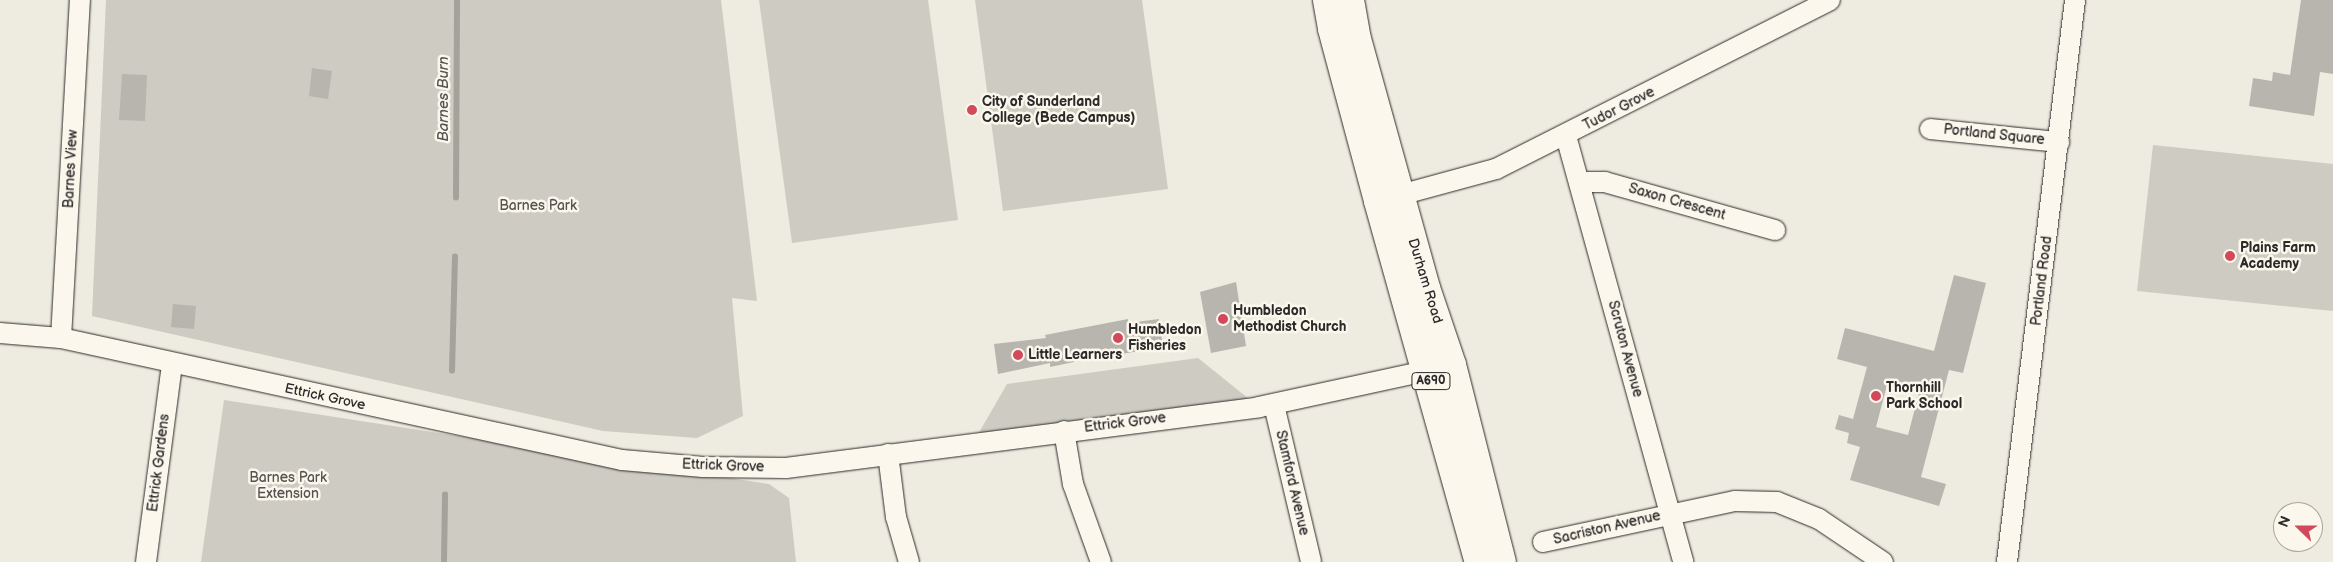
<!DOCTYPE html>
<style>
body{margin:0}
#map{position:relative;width:2333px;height:562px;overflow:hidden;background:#eeebe0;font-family:"Balsamiq Sans",sans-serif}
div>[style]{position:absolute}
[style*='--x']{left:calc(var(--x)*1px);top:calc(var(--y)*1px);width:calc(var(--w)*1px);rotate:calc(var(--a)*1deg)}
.green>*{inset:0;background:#cecbc2}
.stream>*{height:5.5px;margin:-2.75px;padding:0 2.75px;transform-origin:2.75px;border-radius:2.75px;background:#a4a29a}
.building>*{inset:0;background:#b8b5ae}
.roads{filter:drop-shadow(0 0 1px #2b2b2b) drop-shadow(0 0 1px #2b2b2b)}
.minor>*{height:20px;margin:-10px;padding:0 10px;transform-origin:10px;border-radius:10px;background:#fbf7ec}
.highway>*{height:28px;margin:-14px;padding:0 14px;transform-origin:14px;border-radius:14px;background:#fbf7ec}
.dots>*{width:14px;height:14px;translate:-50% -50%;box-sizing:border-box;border:2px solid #fbf7ec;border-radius:50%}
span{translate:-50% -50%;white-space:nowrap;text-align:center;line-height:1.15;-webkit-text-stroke:5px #fbf7ec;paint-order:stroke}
.shield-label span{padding:1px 4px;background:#fbf7ec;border:1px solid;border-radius:4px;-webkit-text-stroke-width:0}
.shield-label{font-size:12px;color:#2b2b2b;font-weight:700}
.poi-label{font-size:14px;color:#2b2b2b;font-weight:700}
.left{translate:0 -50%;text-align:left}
.street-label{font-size:14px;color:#2b2b2b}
.park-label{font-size:14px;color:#545351}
.water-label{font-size:15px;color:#555552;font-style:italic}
.north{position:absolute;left:2273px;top:502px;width:50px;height:50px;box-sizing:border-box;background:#fbf7ec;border:1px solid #a8a59f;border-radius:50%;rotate:292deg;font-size:14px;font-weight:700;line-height:20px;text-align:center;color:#2b2b2b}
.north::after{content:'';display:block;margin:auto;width:18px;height:22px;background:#d1495b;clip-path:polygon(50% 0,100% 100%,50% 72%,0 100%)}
</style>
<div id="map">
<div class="green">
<div style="clip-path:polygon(106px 0,721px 0,757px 301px,732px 298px,743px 416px,697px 438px,603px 431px,92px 316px)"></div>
<div style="clip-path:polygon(759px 0,928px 0,958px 220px,792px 243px)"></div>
<div style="clip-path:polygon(975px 0,1142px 0,1168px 189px,1003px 211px)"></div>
<div style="clip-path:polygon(2153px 145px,2333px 164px,2333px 311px,2137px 291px)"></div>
<div style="clip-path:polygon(1198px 358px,1259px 407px,973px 443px,1007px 384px)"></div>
<div style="clip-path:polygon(224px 400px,769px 484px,789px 498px,796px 562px,201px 562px)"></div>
</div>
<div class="stream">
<div style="--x:456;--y:198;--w:198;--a:-89.7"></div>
<div style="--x:452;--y:371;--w:114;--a:-88.5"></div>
<div style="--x:444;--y:562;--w:67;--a:-89.1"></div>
</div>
<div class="building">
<div style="clip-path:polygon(2301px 0,2333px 0,2333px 74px,2320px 72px,2314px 116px,2249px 106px,2253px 78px,2272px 81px,2273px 72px,2290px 75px)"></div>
<div style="clip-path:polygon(312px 68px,332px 71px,328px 99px,309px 96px)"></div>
<div style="clip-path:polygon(122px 74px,147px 75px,145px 121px,119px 120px)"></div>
<div style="clip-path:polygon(evenodd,1954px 275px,1986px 283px,1963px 373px,1949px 370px,1921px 477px,1946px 484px,1939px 506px,1850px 480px,1860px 447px,1847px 443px,1849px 433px,1835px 429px,1839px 415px,1853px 419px,1867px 367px,1837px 359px,1845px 328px,1934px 351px,1954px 275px,1887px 385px,1919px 393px,1908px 435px,1876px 427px,1887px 385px)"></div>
<div style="clip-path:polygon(1236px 282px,1246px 346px,1211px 353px,1200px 292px)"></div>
<div style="clip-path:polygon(173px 304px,196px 306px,194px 329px,171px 327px)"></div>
<div style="clip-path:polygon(1128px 319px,1128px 323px,1159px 319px,1163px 347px,1109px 356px,1108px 352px,1074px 359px,1074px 362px,1050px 367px,1050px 363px,998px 374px,994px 344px,1046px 338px,1045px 335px)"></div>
</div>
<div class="roads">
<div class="minor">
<div style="--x:1930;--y:129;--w:130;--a:5.8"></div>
<div style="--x:1566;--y:136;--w:442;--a:74.6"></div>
<div style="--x:1579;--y:182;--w:26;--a:0"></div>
<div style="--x:1605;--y:182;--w:177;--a:15.8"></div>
<div style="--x:1389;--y:198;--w:111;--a:-15.2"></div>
<div style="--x:1496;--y:169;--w:374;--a:-26.8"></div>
<div style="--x:0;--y:333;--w:61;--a:4.7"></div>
<div style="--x:61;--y:338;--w:574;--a:12.27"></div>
<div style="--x:622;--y:460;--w:81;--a:4.9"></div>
<div style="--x:703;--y:467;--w:83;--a:0.7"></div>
<div style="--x:786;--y:468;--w:477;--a:-7.3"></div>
<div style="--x:1259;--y:407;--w:184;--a:-12.2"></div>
<div style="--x:61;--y:338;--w:339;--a:-86.8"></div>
<div style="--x:1274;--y:405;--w:161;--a:76.7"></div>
<div style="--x:1064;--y:431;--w:54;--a:80.4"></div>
<div style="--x:1073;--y:484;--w:83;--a:70.3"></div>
<div style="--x:888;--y:454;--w:64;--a:82.8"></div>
<div style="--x:896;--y:517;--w:47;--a:73.9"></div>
<div style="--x:1543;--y:542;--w:196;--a:-12.1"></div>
<div style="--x:1735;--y:501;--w:42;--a:1.4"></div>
<div style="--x:1777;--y:502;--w:45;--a:22"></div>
<div style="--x:1819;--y:519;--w:77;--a:33.9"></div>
<div style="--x:146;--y:562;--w:200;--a:-82.5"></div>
<div style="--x:2007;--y:562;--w:566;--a:-83.1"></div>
</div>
<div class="highway">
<div style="--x:1327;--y:0;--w:29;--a:80"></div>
<div style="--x:1332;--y:29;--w:178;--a:75"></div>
<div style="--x:1378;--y:201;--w:375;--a:74.4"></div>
<div style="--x:1350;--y:0;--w:40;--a:80"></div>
<div style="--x:1357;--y:39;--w:258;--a:74.5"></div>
<div style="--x:1426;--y:288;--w:81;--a:71.3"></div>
<div style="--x:1452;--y:365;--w:203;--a:75.8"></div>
</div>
</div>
<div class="dots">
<div style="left:972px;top:110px;background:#d1495b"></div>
<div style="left:2230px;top:256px;background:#d1495b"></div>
<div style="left:1223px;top:319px;background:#d1495b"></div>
<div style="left:1118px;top:338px;background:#d1495b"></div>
<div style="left:1018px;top:355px;background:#d1495b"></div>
<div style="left:1876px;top:396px;background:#d1495b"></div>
</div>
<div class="shield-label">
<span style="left:1431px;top:381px">A690</span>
</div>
<div class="poi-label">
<span class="left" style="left:982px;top:110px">City of Sunderland<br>College (Bede Campus)</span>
<span class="left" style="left:2240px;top:256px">Plains Farm<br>Academy</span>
<span class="left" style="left:1233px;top:319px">Humbledon<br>Methodist Church</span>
<span class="left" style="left:1128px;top:338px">Humbledon<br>Fisheries</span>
<span class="left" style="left:1028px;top:355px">Little Learners</span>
<span class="left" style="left:1886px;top:396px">Thornhill<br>Park School</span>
</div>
<div class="street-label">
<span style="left:1619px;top:109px;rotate:-27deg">Tudor Grove</span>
<span style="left:1994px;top:135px;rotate:6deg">Portland Square</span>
<span style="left:71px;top:169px;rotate:-87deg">Barnes View</span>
<span style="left:1677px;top:202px;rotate:16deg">Saxon Crescent</span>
<span style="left:1425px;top:281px;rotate:73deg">Durham Road</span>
<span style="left:2042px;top:281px;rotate:-83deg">Portland Road</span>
<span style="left:1625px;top:349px;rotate:75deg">Scruton Avenue</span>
<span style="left:325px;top:397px;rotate:12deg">Ettrick Grove</span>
<span style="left:1125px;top:423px;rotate:-7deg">Ettrick Grove</span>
<span style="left:159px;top:463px;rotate:-83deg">Ettrick Gardens</span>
<span style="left:723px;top:466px;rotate:2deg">Ettrick Grove</span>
<span style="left:1292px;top:483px;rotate:77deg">Stamford Avenue</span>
<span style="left:1607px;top:528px;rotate:-13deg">Sacriston Avenue</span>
</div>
<div class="park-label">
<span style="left:538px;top:206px">Barnes Park</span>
<span style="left:288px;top:486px">Barnes Park<br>Extension</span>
</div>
<div class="water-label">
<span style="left:444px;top:99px;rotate:-90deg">Barnes Burn</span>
</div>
<div class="north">N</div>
</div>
